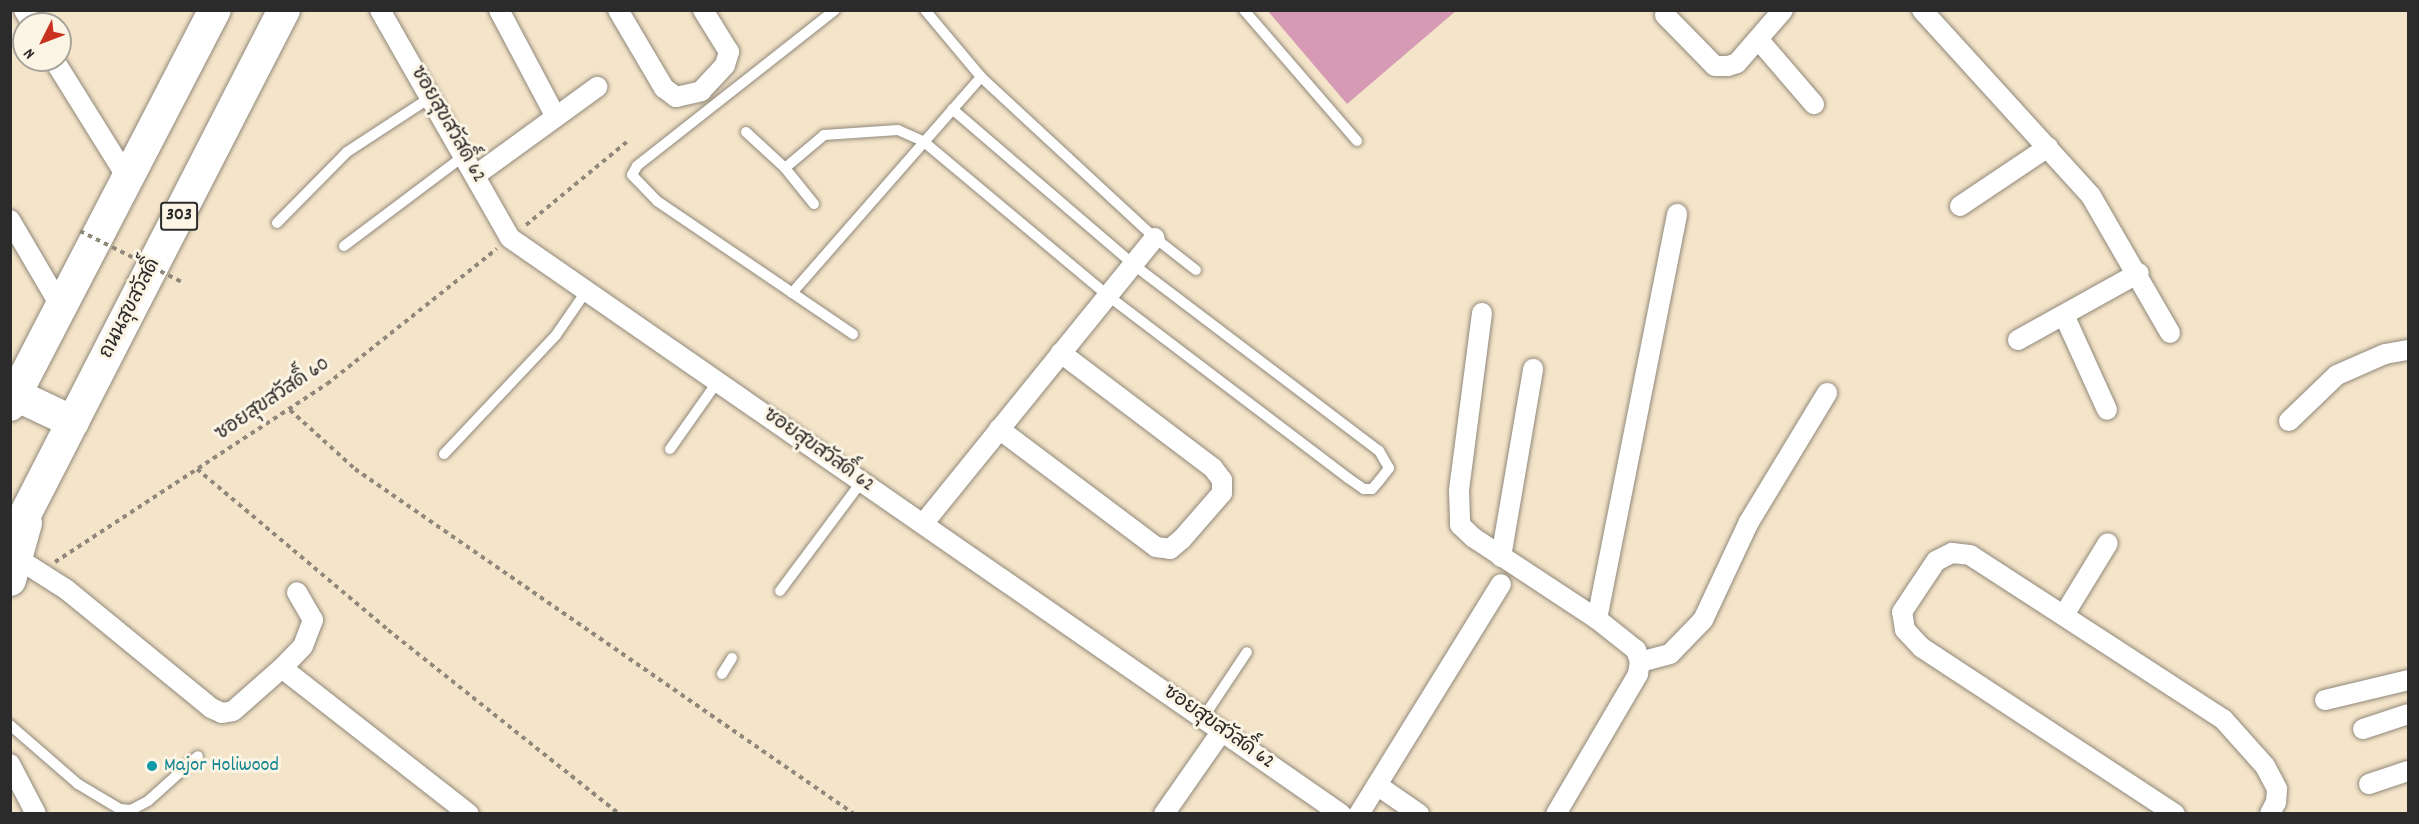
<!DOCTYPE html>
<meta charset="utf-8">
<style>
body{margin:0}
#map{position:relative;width:2419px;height:824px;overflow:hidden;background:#f4e4c9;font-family:Dekko,"Playpen Sans Thai",sans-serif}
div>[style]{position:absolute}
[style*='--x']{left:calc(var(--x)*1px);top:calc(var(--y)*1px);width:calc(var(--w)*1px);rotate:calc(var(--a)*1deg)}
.building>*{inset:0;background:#d69ab5}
.path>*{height:4px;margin-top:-2px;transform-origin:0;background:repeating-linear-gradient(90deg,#90887a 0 4.5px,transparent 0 9px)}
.roads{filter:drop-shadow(0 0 2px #90887a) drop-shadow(0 0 2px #90887a)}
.service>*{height:10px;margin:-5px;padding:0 5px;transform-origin:5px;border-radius:5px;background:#fff}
.minor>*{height:20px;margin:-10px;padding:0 10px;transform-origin:10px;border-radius:10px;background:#fff}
.primary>*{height:32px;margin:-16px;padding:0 16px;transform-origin:16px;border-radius:16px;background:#fff}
.path-bridge>*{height:4px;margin-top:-2px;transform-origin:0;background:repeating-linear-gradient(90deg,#90887a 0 4.5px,transparent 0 9px)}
.dots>*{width:16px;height:16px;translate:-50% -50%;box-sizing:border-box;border:3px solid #fcf5e5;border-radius:50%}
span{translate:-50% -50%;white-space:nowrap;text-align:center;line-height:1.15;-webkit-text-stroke:6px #fcf5e5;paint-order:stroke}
.shield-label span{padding:2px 4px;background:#fcf5e5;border:2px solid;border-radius:4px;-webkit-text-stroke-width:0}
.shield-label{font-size:18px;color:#2b2b2b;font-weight:700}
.street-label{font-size:20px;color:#2b2b2b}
.culture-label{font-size:20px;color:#0d838f}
.left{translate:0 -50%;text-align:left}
.frame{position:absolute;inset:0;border:12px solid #2b2b2b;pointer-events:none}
.north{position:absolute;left:12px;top:12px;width:60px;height:60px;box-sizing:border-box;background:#fcf5e5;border:2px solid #a8a49b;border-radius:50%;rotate:228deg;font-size:16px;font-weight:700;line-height:24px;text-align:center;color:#2b2b2b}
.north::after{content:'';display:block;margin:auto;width:21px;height:27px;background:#c8321e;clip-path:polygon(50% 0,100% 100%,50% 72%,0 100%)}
</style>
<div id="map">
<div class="building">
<div style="clip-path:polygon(1267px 10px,1457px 10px,1347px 104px)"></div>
</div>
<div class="path">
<div style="--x:526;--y:225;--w:132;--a:-39.5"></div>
<div style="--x:290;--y:410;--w:88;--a:42.2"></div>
<div style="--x:355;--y:469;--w:607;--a:34.66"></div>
<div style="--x:197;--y:469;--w:250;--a:40.1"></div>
<div style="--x:388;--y:630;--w:295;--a:38.5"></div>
<div style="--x:55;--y:562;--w:325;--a:-33.2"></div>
<div style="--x:327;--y:384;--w:217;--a:-38.5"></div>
</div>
<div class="roads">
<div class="service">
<div style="--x:835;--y:10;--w:252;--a:141.8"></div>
<div style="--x:637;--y:166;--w:10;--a:119"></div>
<div style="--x:632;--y:175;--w:36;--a:46"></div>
<div style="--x:657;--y:201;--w:237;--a:34.2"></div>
<div style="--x:925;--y:10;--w:87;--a:50.1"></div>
<div style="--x:981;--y:77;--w:237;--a:42.8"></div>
<div style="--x:1155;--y:238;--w:52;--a:38"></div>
<div style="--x:1244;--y:10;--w:173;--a:49.2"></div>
<div style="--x:746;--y:132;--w:53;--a:42.7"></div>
<div style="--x:814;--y:204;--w:46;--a:-128.9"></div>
<div style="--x:785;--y:168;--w:51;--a:-40.2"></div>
<div style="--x:824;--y:135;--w:74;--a:-3.9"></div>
<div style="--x:898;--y:130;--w:27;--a:24"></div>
<div style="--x:923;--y:141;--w:240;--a:39.9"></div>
<div style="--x:1107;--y:295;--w:303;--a:37.2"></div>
<div style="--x:1348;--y:478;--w:19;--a:35"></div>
<div style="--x:1364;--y:489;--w:8;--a:0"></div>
<div style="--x:1372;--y:489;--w:11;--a:-49"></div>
<div style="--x:1379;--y:481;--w:16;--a:-52"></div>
<div style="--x:1389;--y:468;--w:20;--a:-120"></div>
<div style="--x:1379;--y:451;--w:309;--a:-142.8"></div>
<div style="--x:1133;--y:264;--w:238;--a:-139.4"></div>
<div style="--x:277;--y:223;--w:100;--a:-45.4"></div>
<div style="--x:347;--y:152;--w:100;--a:-33.2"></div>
<div style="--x:344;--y:246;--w:151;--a:-36.9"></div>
<div style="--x:792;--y:293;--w:287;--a:-48.8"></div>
<div style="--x:670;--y:449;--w:83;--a:-54.8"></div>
<div style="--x:444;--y:454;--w:163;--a:-46.7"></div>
<div style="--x:556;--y:335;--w:55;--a:-55.4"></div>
<div style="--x:780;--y:591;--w:137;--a:-53.3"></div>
<div style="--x:722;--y:674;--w:19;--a:-58"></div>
<div style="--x:1203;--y:718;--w:79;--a:-56.3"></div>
<div style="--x:10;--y:725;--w:90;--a:40.9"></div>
<div style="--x:78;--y:784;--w:49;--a:30.8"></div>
<div style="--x:120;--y:809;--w:11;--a:5"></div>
<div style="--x:131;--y:810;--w:19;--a:-28"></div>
<div style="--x:148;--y:801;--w:67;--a:-42"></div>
</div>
<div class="minor">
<div style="--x:24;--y:10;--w:16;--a:60"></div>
<div style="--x:380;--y:10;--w:262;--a:60.3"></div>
<div style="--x:510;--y:238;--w:1011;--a:34.73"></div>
<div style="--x:499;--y:10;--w:121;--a:62"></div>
<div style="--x:618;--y:10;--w:91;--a:59.5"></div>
<div style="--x:664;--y:88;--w:15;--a:37"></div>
<div style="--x:676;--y:97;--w:26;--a:-13"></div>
<div style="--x:701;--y:91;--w:35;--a:-47"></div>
<div style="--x:725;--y:65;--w:14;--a:-73"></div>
<div style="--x:729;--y:52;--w:49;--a:-121.8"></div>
<div style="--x:1922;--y:10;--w:251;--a:47.7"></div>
<div style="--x:2091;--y:196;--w:158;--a:60"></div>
<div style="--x:1665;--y:15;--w:71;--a:45.6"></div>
<div style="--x:1715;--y:66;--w:13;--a:0"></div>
<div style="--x:1728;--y:66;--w:9;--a:-18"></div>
<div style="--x:1737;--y:63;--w:70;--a:-49"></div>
<div style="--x:1758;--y:39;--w:86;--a:49.3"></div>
<div style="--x:54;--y:60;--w:140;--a:58.1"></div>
<div style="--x:476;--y:175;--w:150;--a:-36"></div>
<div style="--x:1960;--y:206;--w:106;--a:-33.8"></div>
<div style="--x:10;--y:220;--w:101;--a:59.6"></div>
<div style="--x:1482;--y:313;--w:179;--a:97.4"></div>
<div style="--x:1459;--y:491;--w:34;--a:88"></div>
<div style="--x:1460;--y:525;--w:19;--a:43"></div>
<div style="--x:1474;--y:538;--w:147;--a:33.4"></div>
<div style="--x:2064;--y:315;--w:104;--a:65.6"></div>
<div style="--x:2018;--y:340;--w:138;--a:-29"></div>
<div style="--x:2289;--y:421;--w:66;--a:-43.8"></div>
<div style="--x:2337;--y:375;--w:52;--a:-23.6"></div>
<div style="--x:2385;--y:354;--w:23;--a:-10"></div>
<div style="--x:999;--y:429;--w:196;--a:36.9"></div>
<div style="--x:1156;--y:547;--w:14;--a:8"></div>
<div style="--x:1170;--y:549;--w:16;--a:-40"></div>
<div style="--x:1182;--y:539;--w:61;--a:-49"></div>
<div style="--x:1222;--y:493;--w:13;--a:-90"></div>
<div style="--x:1222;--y:480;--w:15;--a:-127"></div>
<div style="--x:1213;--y:468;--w:191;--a:-142.9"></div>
<div style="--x:923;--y:524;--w:368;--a:-51"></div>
<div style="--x:1501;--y:557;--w:191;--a:-80.3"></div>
<div style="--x:17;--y:558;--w:59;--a:32.6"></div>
<div style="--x:67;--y:590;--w:186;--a:39.3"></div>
<div style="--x:211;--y:708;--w:12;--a:24"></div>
<div style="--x:222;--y:713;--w:11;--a:-10"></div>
<div style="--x:233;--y:711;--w:65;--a:-41.3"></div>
<div style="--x:282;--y:668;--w:237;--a:38"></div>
<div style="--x:2064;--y:615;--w:84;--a:-58.6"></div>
<div style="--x:1640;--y:662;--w:31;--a:-15"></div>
<div style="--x:1670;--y:654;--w:47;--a:-45.9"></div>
<div style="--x:1703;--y:620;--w:108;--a:-64.9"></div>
<div style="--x:1749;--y:522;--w:151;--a:-58.8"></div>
<div style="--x:282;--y:668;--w:30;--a:-46"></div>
<div style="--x:303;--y:646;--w:28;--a:-69"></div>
<div style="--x:313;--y:620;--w:32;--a:-120"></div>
<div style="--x:2325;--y:700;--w:85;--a:-13.5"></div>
<div style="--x:2363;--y:729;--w:47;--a:-18.4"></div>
<div style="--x:10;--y:764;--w:56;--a:62.5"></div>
<div style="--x:2369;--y:784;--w:41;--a:-18.4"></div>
<div style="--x:1377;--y:785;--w:51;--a:34.6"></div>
<div style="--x:1164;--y:814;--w:101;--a:-55.1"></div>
<div style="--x:1359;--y:814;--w:270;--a:-58.3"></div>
<div style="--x:1556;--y:814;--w:162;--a:-59.6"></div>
<div style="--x:1638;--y:674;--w:12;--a:-81"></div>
<div style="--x:1640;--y:662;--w:13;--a:-108"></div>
<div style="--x:1636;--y:650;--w:50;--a:-141.5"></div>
<div style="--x:1597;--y:619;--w:413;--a:-78.8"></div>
<div style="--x:2175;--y:814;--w:303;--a:-146.7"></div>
<div style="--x:1922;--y:648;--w:25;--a:-133"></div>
<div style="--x:1905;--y:630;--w:18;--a:-99"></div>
<div style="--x:1902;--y:612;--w:61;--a:-56.3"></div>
<div style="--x:1936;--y:561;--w:18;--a:-27"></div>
<div style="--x:1952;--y:553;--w:18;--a:6"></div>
<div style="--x:1970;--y:555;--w:302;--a:33"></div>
<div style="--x:2223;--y:719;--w:63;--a:48.2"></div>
<div style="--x:2265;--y:766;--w:26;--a:62"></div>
<div style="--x:2277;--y:789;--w:13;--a:94"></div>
<div style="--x:2276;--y:802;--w:13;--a:117"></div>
</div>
<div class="primary">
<div style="--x:16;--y:395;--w:63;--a:25.3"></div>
<div style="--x:10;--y:405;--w:445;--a:-62.6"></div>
<div style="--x:10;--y:544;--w:600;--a:-62.84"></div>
<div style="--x:10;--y:580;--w:59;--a:-74.3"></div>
</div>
</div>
<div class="path-bridge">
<div style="--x:80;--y:231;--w:114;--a:26.6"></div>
</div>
<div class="dots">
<div style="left:152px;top:766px;background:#0f9aa8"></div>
</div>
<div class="shield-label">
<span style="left:179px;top:216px">303</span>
</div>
<div class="street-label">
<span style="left:447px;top:125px;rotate:60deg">ซอยสุขสวัสดิ์ 62</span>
<span style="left:131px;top:309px;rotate:-63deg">ถนนสุขสวัสดิ์</span>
<span style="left:273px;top:400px;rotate:-34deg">ซอยสุขสวัสดิ์ 60</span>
<span style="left:818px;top:451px;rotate:35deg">ซอยสุขสวัสดิ์ 62</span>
<span style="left:1218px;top:728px;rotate:35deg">ซอยสุขสวัสดิ์ 62</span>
</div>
<div class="culture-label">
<span class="left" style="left:164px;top:766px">Major Holiwood</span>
</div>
<div class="frame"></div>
<div class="north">N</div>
</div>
